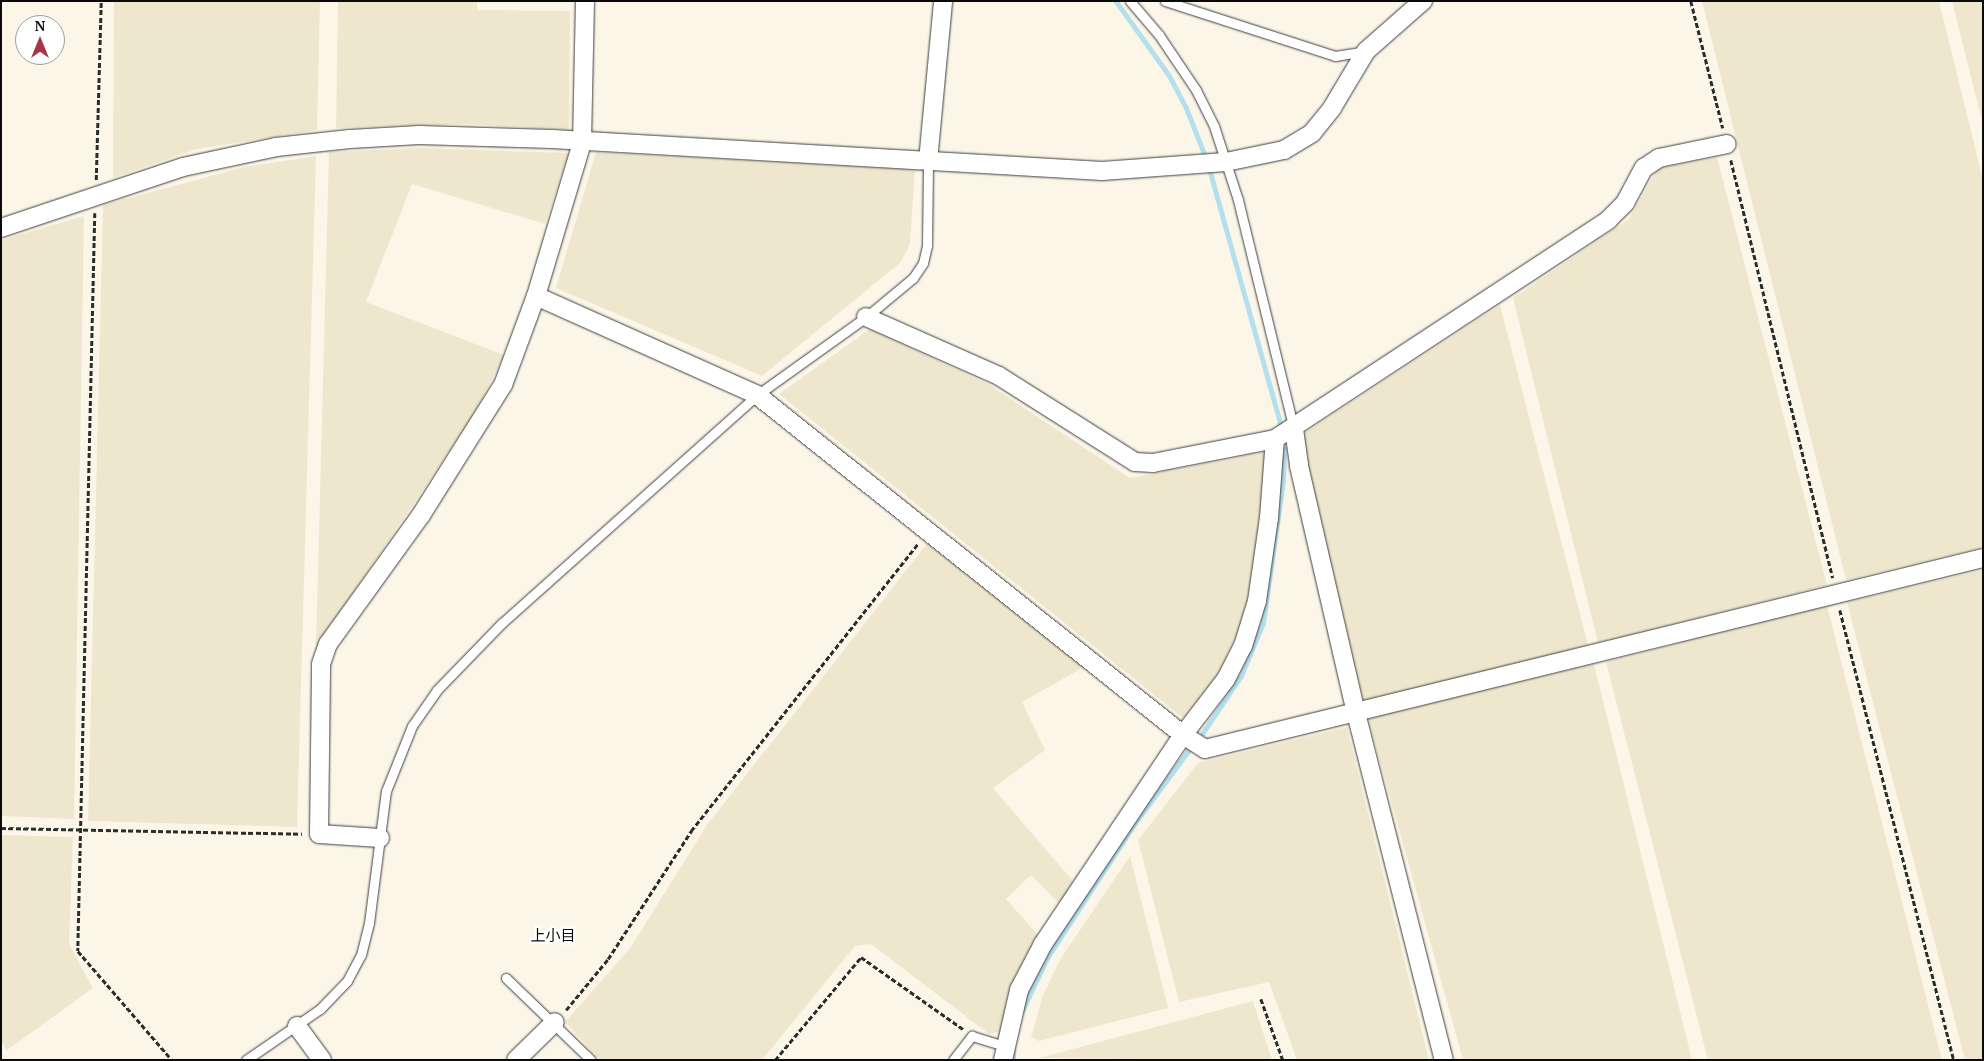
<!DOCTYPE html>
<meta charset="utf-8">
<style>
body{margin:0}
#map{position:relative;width:1984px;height:1061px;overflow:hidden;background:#fcf6e9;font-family:"PT Serif","Noto Sans JP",serif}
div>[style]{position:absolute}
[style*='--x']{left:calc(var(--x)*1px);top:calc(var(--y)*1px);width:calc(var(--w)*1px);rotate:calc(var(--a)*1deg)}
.farmland>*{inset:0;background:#efe7cd}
.stream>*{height:4.5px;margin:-2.25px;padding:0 2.25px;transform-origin:2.25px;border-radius:2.25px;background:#b4e0ee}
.path>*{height:2.5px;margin-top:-1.25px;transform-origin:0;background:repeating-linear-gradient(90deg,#2c2c2c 0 5px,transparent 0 7.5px)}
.roads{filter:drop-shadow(0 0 1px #3d3d3d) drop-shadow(0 0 1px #3d3d3d)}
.service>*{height:9px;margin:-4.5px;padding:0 4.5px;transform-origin:4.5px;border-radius:4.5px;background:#fff}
.minor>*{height:18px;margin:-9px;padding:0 9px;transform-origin:9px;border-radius:9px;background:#fff}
span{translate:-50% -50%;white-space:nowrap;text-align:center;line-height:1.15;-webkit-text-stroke:5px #fff;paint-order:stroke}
.quarter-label{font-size:15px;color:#0a0a0a}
.frame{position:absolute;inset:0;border:2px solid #0a0a0a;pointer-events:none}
.north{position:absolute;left:15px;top:15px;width:50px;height:50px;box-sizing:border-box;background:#fff;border:1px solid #9d9d9d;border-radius:50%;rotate:0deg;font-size:14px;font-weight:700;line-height:20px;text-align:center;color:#0a0a0a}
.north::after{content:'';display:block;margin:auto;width:18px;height:22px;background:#a83449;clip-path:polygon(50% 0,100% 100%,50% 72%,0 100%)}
</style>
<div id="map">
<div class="farmland">
<div style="clip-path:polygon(114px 1px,320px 1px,317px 130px,197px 149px,113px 178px)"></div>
<div style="clip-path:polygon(338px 1px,477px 1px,477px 10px,570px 11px,569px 130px,467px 124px,336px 128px)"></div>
<div style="clip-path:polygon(1702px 1px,1939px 1px,1983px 180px,1983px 547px,1846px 580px)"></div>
<div style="clip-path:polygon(1952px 1px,1983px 1px,1983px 125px)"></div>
<div style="clip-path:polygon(419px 148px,569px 153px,545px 224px,412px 184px,366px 302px,504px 355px,477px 410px,316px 648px,329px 152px)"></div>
<div style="clip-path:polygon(596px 152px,915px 169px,910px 244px,901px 262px,762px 376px,556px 288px)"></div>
<div style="clip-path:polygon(316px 156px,297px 827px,88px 821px,103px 205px,244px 167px)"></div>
<div style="clip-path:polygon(1717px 157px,1827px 585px,1598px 643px,1513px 298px,1629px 219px,1658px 168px)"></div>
<div style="clip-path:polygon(84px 216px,74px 819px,1px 816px,1px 240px)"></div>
<div style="clip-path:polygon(1500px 305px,1588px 645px,1364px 704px,1308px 469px,1304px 433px)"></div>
<div style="clip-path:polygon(870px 329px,988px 384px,1130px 478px,1265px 452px,1255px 570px,1242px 624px,1217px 676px,1183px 718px,779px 394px)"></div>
<div style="clip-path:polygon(929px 541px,1084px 667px,1022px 702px,1045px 750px,993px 788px,1073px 881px,1060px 905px,1031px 875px,1006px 899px,1039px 936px,1013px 987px,999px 1032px,989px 1034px,871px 944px,855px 946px,762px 1060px,600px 1060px,565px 1022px,631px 947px,707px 825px)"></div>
<div style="clip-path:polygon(1983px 570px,1983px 1060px,1965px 1060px,1847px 602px)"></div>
<div style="clip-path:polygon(1827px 605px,1942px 1060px,1708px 1060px,1606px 662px)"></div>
<div style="clip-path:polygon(1594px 664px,1692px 1060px,1463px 1060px,1368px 718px)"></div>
<div style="clip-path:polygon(1347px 727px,1429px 1060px,1297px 1060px,1269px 982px,1179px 1002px,1138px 840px,1198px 763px)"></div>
<div style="clip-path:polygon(1px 835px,73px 837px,69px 944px,93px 988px,7px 1050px,1px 1041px)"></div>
<div style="clip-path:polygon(1130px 856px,1168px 1008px,1039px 1041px,1031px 1037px,1043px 995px,1061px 958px)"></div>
<div style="clip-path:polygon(1253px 1001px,1272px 1060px,1039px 1058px)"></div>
</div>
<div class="stream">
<div style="--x:1116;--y:1;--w:91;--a:54.4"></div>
<div style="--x:1169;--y:75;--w:36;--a:62"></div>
<div style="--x:1186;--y:107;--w:57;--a:68.4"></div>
<div style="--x:1209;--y:167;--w:272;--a:74.4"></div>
<div style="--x:1202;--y:734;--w:70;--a:-56.1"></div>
<div style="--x:1241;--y:676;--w:57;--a:-67.5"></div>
<div style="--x:1263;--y:623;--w:143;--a:-82"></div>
<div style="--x:1283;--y:481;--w:32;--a:-88"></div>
<div style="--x:1022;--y:1011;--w:59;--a:-64.7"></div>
<div style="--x:1047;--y:958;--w:161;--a:-56.9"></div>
<div style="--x:1135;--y:823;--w:91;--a:-53.5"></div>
<div style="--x:1013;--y:1060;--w:10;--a:-90"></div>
</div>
<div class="path">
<div style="--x:1691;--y:1;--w:131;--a:75.9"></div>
<div style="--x:1731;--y:160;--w:430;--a:76.3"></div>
<div style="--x:96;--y:180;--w:179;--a:-88.4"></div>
<div style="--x:95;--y:213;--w:738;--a:91.32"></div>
<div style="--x:78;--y:951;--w:144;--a:49.2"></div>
<div style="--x:1840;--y:610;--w:464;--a:75.8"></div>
<div style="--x:1;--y:828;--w:301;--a:1.1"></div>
<div style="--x:1261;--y:999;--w:65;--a:70.2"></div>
<div style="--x:566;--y:1010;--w:66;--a:-50.5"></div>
<div style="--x:608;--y:959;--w:153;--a:-57"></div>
<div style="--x:691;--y:831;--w:366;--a:-51.7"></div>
<div style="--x:775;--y:1060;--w:134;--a:-50.1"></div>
<div style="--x:861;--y:957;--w:125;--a:35.2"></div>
</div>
<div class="roads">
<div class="service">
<div style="--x:1130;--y:1;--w:45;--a:49.5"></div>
<div style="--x:1159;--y:35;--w:66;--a:56.1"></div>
<div style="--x:1196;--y:90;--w:40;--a:63.4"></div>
<div style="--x:1214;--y:126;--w:78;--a:72"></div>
<div style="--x:1238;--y:200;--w:236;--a:76.3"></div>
<div style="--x:1165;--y:1;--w:179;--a:17.9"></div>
<div style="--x:1335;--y:56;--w:31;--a:-9"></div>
<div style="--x:506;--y:978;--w:118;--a:44"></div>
<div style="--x:246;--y:1060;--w:90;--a:-34.6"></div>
<div style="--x:320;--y:1009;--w:39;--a:-46"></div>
<div style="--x:347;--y:981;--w:30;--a:-62"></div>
<div style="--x:361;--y:955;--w:33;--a:-76"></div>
<div style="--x:369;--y:923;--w:133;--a:-82.7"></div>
<div style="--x:386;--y:791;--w:70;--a:-68.2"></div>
<div style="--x:412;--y:726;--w:44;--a:-55.2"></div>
<div style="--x:437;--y:690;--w:93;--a:-45.9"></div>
<div style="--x:502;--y:623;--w:342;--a:-41.8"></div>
<div style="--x:757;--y:395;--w:134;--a:-35.6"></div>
<div style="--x:866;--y:317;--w:61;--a:-39.7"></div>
<div style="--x:913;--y:278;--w:18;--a:-56"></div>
<div style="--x:923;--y:263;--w:17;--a:-77"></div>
<div style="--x:927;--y:246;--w:85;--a:-89.3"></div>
<div style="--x:953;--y:1060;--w:31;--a:-52"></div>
<div style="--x:972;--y:1036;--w:34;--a:17"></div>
</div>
<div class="minor">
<div style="--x:928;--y:161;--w:161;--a:-84.6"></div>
<div style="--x:1;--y:228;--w:192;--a:-18.5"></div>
<div style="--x:183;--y:167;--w:95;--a:-12.1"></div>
<div style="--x:276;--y:147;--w:74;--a:-6.2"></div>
<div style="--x:350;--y:139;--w:69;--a:-3.3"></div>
<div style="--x:419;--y:135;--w:133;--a:1.7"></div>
<div style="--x:552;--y:139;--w:551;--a:3.33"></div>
<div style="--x:1102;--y:171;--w:124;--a:-4.2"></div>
<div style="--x:1226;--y:162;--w:59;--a:-11.7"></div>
<div style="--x:1284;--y:150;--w:33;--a:-31"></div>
<div style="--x:1312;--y:133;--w:32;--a:-51"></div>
<div style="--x:1332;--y:108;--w:66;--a:-59.2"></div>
<div style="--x:1366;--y:51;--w:76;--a:-41.3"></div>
<div style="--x:536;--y:296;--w:242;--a:24.1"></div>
<div style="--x:757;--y:395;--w:545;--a:38.59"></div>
<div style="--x:1183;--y:735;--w:26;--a:32"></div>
<div style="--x:1205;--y:749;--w:801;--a:-13.79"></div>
<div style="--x:866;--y:317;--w:145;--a:23.9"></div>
<div style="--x:999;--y:376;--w:161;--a:32.3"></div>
<div style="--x:1135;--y:462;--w:18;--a:3"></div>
<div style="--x:1153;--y:463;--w:124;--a:-11.1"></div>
<div style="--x:1275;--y:439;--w:399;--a:-33.3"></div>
<div style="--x:1608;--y:220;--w:24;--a:-45"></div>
<div style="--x:1625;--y:203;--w:40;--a:-62"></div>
<div style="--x:1644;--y:168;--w:18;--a:-34"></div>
<div style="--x:1659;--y:158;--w:69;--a:-11.6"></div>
<div style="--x:1294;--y:429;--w:37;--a:82"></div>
<div style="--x:1299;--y:466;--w:253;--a:77"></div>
<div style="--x:1356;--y:713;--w:358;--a:75.8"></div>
<div style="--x:380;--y:838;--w:61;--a:-176.2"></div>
<div style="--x:319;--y:834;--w:170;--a:-89.3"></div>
<div style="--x:321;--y:664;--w:21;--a:-71"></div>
<div style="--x:328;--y:644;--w:159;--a:-54.2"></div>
<div style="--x:421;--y:515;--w:154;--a:-57.8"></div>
<div style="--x:503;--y:385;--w:95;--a:-69.7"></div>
<div style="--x:536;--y:296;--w:160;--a:-73.3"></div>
<div style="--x:582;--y:143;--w:142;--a:-88.8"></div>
<div style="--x:297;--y:1026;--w:42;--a:53.7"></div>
<div style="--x:516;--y:1060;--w:54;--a:-44.3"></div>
<div style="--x:1003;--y:1060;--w:72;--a:-77.1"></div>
<div style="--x:1019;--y:990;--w:52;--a:-62.4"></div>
<div style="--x:1043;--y:944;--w:252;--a:-56.2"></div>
<div style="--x:1183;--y:735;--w:71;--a:-52.5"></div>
<div style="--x:1226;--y:679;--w:37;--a:-63"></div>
<div style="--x:1243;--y:646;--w:47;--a:-72.7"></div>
<div style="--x:1257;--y:601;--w:84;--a:-81.8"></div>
<div style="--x:1269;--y:518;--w:79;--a:-85.7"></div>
</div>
</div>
<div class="quarter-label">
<span style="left:553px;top:936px">上小目</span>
</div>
<div class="frame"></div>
<div class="north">N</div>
</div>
